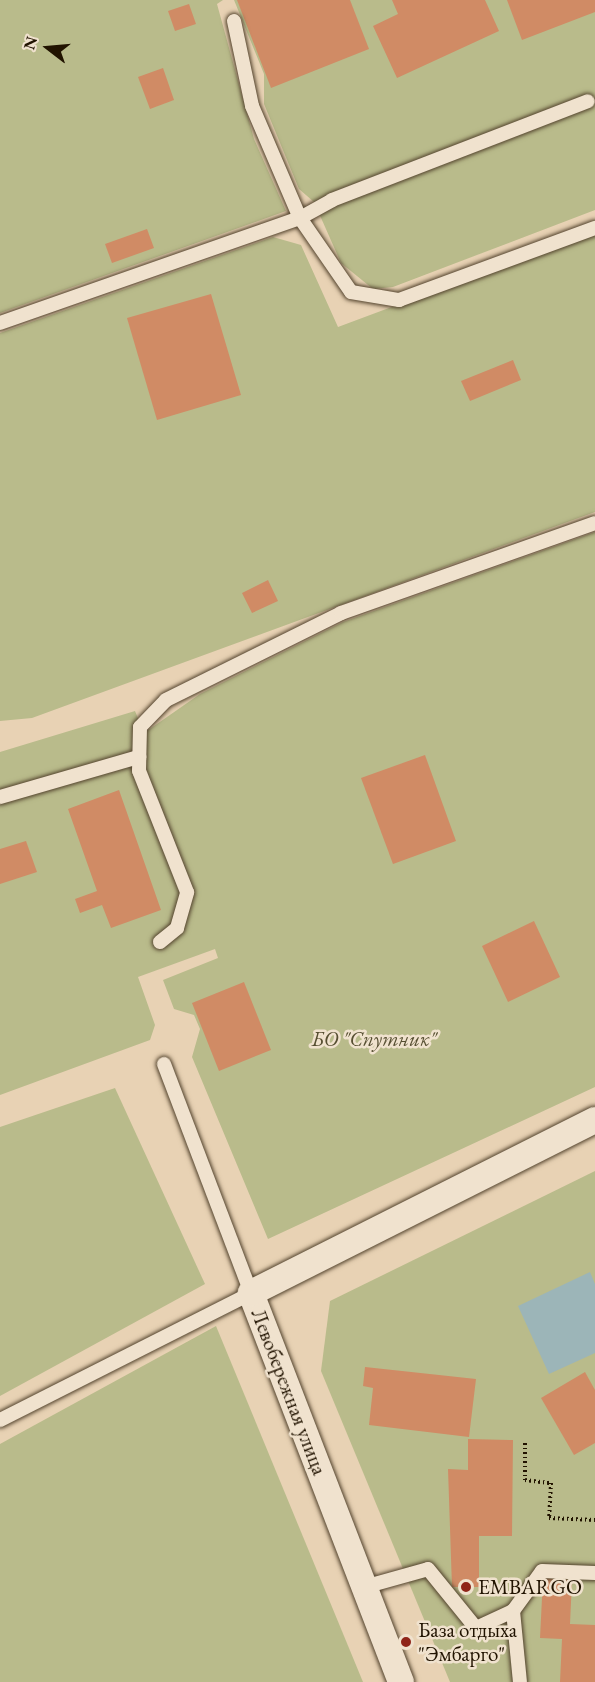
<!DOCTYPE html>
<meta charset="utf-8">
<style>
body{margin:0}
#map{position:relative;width:595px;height:1682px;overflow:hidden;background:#e8d2b4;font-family:"EB Garamond",serif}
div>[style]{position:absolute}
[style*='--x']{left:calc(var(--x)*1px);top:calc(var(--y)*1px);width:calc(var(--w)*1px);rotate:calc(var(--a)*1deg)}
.green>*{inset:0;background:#b9bb8b}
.water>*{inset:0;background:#9cb5b8}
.building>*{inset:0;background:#d08b65}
.path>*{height:4px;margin-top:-2px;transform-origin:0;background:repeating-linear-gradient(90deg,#211300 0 1.5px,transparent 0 4.5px)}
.roads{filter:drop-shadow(0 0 2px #53432d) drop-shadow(0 0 2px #53432d)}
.service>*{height:14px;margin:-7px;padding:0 7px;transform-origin:7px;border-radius:7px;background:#f0e2ce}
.minor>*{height:26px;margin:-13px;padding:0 13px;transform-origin:13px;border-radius:13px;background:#f0e2ce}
.dots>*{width:16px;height:16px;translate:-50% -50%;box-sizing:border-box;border:3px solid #f0e2ce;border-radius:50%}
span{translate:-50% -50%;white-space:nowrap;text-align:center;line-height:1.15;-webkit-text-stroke:5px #f0e2ce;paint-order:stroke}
.park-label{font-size:21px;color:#564e31;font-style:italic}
.street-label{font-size:21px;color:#211300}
.poi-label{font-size:21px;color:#211300}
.left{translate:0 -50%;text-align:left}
.north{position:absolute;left:18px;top:18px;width:60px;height:60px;-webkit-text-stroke:4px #f0e2ce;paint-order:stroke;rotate:286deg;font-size:16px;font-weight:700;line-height:24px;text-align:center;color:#211300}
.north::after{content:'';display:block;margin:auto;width:21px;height:27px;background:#211300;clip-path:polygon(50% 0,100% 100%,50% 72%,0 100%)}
</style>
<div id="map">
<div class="green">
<div style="clip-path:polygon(0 0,223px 0,217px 4px,254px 139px,286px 211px,0 313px)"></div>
<div style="clip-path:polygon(234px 0,595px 0,595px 210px,393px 287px,373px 289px,341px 263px,314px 202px,299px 189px,264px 104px,264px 74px)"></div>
<div style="clip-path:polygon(595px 231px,595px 512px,32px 718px,0 721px,0 333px,273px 237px,301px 245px,338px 327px)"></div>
<div style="clip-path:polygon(595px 532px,595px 1087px,268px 1239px,192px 1057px,200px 1029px,194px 1015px,174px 1009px,163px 980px,218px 958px,215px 949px,138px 977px,155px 1025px,150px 1040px,0 1095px,0 752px,135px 711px,144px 733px,200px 694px,343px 622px)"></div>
<div style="clip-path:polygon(115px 1088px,205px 1284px,0 1396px,0 1127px)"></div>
<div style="clip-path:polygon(595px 1171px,595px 1682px,450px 1682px,321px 1371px,330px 1301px)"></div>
<div style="clip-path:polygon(216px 1326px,363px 1682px,0 1682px,0 1444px)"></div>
</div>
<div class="water">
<div style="clip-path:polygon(590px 1272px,595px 1284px,595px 1353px,549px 1374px,518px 1306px)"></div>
</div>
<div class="building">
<div style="clip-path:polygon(237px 0,350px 0,369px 49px,271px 88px)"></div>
<div style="clip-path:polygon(392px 0,485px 0,499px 31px,397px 78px,373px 26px,398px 14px)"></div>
<div style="clip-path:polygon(507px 0,595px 0,595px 12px,522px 40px)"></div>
<div style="clip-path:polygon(189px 4px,196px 24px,175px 31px,168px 11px)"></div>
<div style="clip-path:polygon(163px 68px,174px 100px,150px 109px,138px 77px)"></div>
<div style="clip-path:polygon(147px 229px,154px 248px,112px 263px,105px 244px)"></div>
<div style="clip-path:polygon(211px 294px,241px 395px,157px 420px,127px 318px)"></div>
<div style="clip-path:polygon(513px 360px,521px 380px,470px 401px,461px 381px)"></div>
<div style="clip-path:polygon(268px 580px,278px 601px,252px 613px,242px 593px)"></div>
<div style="clip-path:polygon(425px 755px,456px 841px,393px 864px,361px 778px)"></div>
<div style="clip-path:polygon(119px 790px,161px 910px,111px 928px,102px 905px,80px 913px,75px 899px,97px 891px,68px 809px)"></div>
<div style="clip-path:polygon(26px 841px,37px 872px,0 884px,0 849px)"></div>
<div style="clip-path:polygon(534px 921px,560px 977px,508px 1002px,482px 946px)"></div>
<div style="clip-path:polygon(244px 982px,271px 1050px,219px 1071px,192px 1003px)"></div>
<div style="clip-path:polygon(365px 1367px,476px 1379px,469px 1437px,369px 1425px,373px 1388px,363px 1386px)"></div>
<div style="clip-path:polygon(585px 1372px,595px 1390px,595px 1443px,574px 1455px,541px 1398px)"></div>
<div style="clip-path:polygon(468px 1439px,513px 1440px,512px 1536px,479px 1536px,479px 1587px,452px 1587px,448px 1469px,468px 1470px)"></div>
<div style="clip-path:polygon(543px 1578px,572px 1580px,570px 1624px,595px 1625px,595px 1682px,560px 1682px,562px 1639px,540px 1638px)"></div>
</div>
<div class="path">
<div style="--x:525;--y:1443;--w:37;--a:90"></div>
<div style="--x:525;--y:1480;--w:26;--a:7"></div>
<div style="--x:551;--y:1483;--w:35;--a:93"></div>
<div style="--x:549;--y:1518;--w:46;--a:2.5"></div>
</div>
<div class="roads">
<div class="service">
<div style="--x:234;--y:21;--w:87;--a:78"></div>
<div style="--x:252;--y:106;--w:122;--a:66.8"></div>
<div style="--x:300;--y:218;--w:90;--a:55.4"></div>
<div style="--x:351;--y:292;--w:49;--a:9.5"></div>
<div style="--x:399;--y:300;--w:209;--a:-20.2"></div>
<div style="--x:0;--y:323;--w:318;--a:-19.3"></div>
<div style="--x:300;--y:218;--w:37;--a:-29"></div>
<div style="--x:332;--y:200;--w:274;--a:-21.1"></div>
<div style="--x:0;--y:797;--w:145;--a:-16.1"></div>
<div style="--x:160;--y:942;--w:22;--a:-39"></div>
<div style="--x:177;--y:928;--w:37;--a:-74"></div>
<div style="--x:187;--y:892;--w:130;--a:-111.6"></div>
<div style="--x:139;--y:771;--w:44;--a:-88.7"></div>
<div style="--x:140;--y:727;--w:37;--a:-46"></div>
<div style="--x:166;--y:700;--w:195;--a:-26.4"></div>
<div style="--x:341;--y:613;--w:269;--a:-19.5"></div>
<div style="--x:0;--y:1420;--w:281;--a:-26.8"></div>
<div style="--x:251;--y:1293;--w:245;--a:-110.8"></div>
<div style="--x:364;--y:1587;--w:66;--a:-15.7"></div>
<div style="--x:428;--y:1569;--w:76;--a:50.9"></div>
<div style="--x:476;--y:1628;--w:41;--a:-24.7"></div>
<div style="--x:513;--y:1611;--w:49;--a:-54.1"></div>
<div style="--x:542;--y:1571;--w:53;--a:2.2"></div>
<div style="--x:513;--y:1611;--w:71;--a:84.4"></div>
</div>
<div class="minor">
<div style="--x:401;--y:1682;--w:417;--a:-111.1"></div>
<div style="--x:251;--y:1293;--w:385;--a:-26.7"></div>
</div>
</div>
<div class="dots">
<div style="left:466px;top:1587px;background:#8f2418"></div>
<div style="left:406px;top:1642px;background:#8f2418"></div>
</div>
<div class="park-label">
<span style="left:374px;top:1039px">БО "Спутник"</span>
</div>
<div class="street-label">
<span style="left:289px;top:1392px;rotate:69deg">Левобережная улица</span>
</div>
<div class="poi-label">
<span class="left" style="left:478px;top:1587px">EMBARGO</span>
<span class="left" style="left:418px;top:1642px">База отдыха<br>"Эмбарго"</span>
</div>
<div class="north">N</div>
</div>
